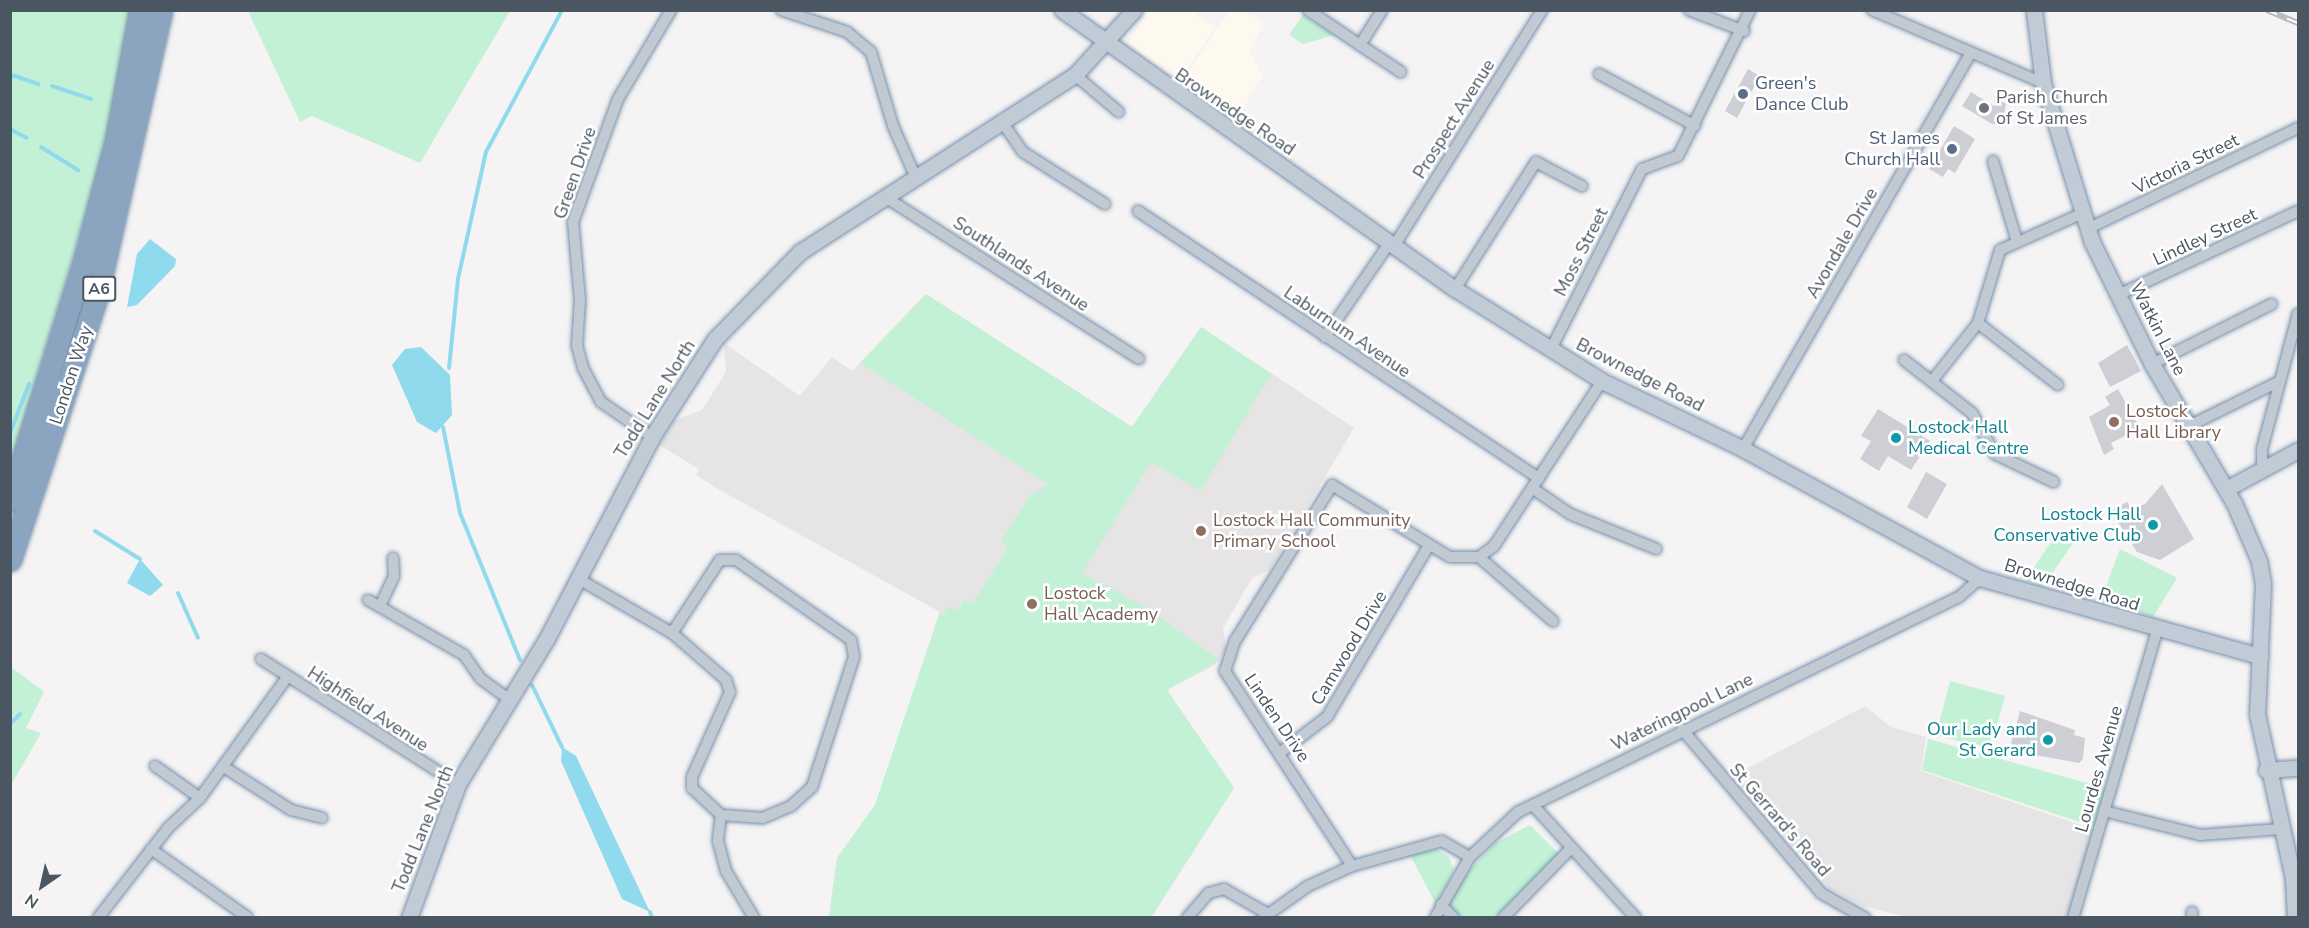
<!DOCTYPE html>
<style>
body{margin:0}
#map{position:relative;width:2309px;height:928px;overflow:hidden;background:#f5f3f3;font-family:"Nunito Sans",sans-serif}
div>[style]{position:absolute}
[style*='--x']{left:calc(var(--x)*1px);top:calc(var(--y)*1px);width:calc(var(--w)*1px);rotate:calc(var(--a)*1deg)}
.commercial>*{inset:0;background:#fdf9ef}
.education>*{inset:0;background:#e6e4e5}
.green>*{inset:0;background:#c3f1d5}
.water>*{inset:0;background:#90daee}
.stream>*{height:4px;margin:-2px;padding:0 2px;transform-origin:2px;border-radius:2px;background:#90daee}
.building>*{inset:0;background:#cdcfd5}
.roads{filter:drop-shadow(0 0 2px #7690ad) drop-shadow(0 0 2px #7690ad)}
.street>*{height:10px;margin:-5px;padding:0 5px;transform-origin:5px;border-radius:5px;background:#c1cad2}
.secondary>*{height:15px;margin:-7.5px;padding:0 7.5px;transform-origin:7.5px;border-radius:7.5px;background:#c1cbd6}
.highway>*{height:21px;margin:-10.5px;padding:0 10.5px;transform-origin:10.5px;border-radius:10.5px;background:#8ba5c1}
.rail>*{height:6px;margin-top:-3px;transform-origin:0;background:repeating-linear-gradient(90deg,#fff 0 11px,#b5b8bd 0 22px);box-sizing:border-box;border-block:2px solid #b5b8bd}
.dots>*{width:16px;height:16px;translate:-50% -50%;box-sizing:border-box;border:3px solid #fff;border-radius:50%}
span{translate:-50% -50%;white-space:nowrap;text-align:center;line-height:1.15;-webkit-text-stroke:5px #fff;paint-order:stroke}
.shield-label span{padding:2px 4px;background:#fff;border:2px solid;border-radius:4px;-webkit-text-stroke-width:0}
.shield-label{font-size:16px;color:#4a5661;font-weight:700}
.service-label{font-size:18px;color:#4e5e75}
.left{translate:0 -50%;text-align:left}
.right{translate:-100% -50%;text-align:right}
.worship-label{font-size:18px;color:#5b616d}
.street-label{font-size:18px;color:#4a5661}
.education-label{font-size:18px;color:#785e54}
.culture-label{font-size:18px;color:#0d838f}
.frame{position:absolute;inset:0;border:12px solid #4a5661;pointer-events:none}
.north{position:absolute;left:12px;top:856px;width:60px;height:60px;-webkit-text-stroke:4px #fff;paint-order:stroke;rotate:214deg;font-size:16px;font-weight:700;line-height:24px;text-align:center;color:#4a5661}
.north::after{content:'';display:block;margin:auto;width:21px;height:27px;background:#4a5661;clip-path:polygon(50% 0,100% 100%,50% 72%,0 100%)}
</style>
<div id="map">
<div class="commercial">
<div style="clip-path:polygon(1148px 11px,1192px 11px,1215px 27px,1179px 82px,1128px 44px)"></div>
<div style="clip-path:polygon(1229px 11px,1243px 11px,1264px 23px,1250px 51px,1262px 76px,1236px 120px,1181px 83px)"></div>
</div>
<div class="education">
<div style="clip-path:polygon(926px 294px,1132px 427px,1201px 327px,1354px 428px,1270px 570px,1252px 578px,1223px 628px,1226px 649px,1215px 665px,1167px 690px,1234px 788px,1151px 918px,829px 917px,837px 858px,875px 805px,940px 612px,718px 489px,696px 475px,699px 469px,659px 445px,674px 420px,702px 410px,726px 372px,724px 343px,800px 396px,832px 357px,852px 371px)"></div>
<div style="clip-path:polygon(1865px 706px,1891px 727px,1926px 737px,1921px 771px,2095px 830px,2070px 917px,1906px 917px,1863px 906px,1830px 889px,1733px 776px)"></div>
</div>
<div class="green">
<div style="clip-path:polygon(10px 11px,130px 11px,108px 137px,10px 466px)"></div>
<div style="clip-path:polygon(248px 11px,510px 11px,420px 163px,312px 116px,300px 122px)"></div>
<div style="clip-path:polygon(1303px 15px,1334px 35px,1303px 44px,1289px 35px)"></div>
<div style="clip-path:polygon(926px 294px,1132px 427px,1201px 327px,1271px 374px,1201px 491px,1151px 462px,1082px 573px,1147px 608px,1219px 660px,1167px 690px,1234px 788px,1151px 917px,829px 917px,837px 858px,875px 805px,940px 612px,943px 616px,948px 606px,957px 611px,964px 600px,973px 603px,1008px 548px,1001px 542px,1031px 494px,1049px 485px,860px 363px)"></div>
<div style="clip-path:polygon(2055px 536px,2073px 543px,2043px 587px,2025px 581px)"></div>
<div style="clip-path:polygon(2120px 549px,2177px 578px,2153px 617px,2101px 600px)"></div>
<div style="clip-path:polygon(11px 667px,44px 692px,26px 728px,41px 733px,11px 785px)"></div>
<div style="clip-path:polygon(1950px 681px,2005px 696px,1990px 749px,1936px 735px)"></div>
<div style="clip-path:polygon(1928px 739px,2105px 788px,2095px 827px,1922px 770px)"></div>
<div style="clip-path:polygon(1530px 825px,1559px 854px,1495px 917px,1461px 917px,1447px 904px,1470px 870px,1494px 844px)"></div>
<div style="clip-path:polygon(1436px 849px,1449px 857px,1454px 870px,1436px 904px,1410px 855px)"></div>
</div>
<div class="water">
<div style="clip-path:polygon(150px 239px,176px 259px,175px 266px,137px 305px,127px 307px,137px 254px)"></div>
<div style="clip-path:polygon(421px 347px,450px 375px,452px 415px,436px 433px,417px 422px,392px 365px,405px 349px)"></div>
<div style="clip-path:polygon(140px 559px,163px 585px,150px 596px,127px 583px)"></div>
<div style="clip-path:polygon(562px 747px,576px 756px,650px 912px,622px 899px,561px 761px)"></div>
</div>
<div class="stream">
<div style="--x:10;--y:79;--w:4;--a:-63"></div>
<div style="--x:12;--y:75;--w:28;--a:19"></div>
<div style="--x:52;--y:86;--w:41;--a:18.4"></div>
<div style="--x:10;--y:129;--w:19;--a:28"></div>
<div style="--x:41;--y:147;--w:44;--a:31.9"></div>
<div style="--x:449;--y:368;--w:89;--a:-84.2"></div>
<div style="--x:458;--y:279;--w:130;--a:-77.6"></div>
<div style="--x:486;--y:152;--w:161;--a:-61.8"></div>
<div style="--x:443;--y:427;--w:88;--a:78.8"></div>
<div style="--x:460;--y:513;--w:159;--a:67.8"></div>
<div style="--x:10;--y:433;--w:53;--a:-68.8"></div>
<div style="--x:95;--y:531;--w:53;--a:31.9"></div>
<div style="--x:178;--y:593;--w:49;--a:66"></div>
<div style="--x:532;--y:685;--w:69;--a:64.2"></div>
<div style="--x:10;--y:724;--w:14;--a:-45"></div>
<div style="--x:650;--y:912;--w:6;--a:72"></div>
</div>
<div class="building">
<div style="clip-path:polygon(1748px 69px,1760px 76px,1737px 118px,1725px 111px)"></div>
<div style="clip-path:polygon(1971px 92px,1994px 106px,1998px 99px,2006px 104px,2002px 123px,1992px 124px,1962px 106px)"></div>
<div style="clip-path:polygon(1954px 126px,1975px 139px,1955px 173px,1948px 169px,1943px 177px,1929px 169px)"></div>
<div style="clip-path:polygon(2127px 345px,2141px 371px,2110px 387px,2098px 363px)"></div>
<div style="clip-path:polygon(2118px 389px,2140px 428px,2111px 443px,2114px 449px,2104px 455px,2089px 417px,2110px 405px,2105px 397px)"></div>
<div style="clip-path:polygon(1878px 409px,1930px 441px,1911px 470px,1888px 456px,1879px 471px,1860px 459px,1871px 441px,1861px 436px)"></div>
<div style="clip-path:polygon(1926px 472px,1947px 484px,1927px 519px,1907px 507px)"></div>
<div style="clip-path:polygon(2162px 484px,2194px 539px,2160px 560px,2137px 552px,2111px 511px,2127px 502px,2132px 509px,2145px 504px)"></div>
<div style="clip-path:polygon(2020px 711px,2075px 730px,2074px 735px,2085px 738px,2083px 759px,2079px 763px,2023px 753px,2011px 743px)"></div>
</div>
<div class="roads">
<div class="street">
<div style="--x:781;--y:10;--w:70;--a:18.4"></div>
<div style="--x:847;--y:32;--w:31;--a:40"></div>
<div style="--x:871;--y:52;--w:77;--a:73.4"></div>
<div style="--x:893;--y:126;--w:57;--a:66.1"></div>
<div style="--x:1308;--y:10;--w:63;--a:33.9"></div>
<div style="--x:1360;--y:45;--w:41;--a:-57.8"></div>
<div style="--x:1689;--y:10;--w:59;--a:20.9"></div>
<div style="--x:1872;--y:10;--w:186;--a:23.1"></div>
<div style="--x:1360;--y:45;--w:49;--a:33.4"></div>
<div style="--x:1599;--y:74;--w:109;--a:28.4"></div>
<div style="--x:1075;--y:75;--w:57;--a:40.1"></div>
<div style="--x:1002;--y:122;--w:37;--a:55"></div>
<div style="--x:1023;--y:152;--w:97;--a:32.4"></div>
<div style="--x:1993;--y:161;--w:80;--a:73.4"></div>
<div style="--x:885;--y:197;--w:301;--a:32.5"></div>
<div style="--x:1138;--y:211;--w:482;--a:33.7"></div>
<div style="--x:2087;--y:229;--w:234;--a:-25.6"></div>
<div style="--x:1394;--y:246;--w:279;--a:-57.9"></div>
<div style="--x:1455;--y:289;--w:151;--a:-57.5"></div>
<div style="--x:1536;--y:162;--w:52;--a:27.6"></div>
<div style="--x:2118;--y:295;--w:199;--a:-25"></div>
<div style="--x:1978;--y:323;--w:101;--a:37.8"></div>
<div style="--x:1325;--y:337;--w:115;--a:-55.6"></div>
<div style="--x:1550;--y:351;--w:204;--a:-63.2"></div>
<div style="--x:1642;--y:169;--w:38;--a:-20"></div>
<div style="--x:1678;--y:156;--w:163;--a:-63.7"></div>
<div style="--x:1904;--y:360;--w:86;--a:37.9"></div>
<div style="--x:1972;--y:413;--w:47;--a:60.7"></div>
<div style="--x:1995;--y:454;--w:65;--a:25.4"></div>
<div style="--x:2152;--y:364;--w:134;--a:-26.6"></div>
<div style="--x:1932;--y:381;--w:74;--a:-51.6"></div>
<div style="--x:1978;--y:323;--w:76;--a:-73.2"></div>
<div style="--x:2000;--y:250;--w:89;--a:-24"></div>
<div style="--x:2189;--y:426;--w:99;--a:-26.3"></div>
<div style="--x:652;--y:437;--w:62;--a:-145.5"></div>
<div style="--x:601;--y:402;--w:38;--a:-118"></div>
<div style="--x:583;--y:368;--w:23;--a:-105"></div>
<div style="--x:577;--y:346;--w:46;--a:-86.3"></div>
<div style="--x:580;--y:300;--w:78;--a:-95.1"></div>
<div style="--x:573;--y:222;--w:131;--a:-69.9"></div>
<div style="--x:618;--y:99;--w:104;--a:-59.2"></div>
<div style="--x:1743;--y:449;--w:455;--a:-60.1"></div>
<div style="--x:2262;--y:470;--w:21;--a:-90"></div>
<div style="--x:2262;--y:449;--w:140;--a:-75.1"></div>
<div style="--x:1532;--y:488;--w:46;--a:34.4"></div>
<div style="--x:1570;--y:514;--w:93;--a:22.1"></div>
<div style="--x:1479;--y:557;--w:98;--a:40.9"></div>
<div style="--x:577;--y:578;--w:110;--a:30.1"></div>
<div style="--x:672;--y:633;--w:72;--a:41"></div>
<div style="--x:726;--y:680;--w:13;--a:72"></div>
<div style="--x:730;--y:692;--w:93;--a:114.1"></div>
<div style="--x:692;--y:777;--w:11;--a:90"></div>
<div style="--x:692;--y:788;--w:40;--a:43"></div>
<div style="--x:721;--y:815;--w:26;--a:97"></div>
<div style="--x:718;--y:841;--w:31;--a:75"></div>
<div style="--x:726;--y:871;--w:55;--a:59.2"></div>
<div style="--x:368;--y:600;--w:111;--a:29.8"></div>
<div style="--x:464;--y:655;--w:29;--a:55"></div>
<div style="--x:481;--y:679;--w:32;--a:36"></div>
<div style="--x:380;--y:606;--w:33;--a:-65"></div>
<div style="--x:394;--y:576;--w:18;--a:-93"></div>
<div style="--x:672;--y:633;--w:87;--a:-56.7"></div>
<div style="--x:720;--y:560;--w:16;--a:0"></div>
<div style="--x:736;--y:560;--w:140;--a:34.8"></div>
<div style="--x:851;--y:640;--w:17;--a:80"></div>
<div style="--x:854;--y:657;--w:137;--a:107.9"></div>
<div style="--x:812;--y:787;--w:28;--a:138"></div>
<div style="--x:791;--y:806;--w:30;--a:157"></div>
<div style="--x:763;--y:818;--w:42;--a:-175.9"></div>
<div style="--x:261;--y:659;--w:233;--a:32.4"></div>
<div style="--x:1682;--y:729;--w:215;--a:49.7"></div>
<div style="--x:1821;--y:893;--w:51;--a:29.6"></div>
<div style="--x:1281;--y:752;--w:58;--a:-37.3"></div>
<div style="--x:1327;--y:717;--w:200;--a:-59.3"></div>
<div style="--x:155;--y:766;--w:55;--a:35.4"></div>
<div style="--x:224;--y:767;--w:80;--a:32.7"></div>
<div style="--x:291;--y:810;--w:32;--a:14"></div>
<div style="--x:1533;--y:805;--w:153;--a:47.7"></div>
<div style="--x:2104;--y:811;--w:99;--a:14"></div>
<div style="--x:2200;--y:835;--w:81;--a:-4.2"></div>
<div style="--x:151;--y:849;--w:118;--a:35.3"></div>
<div style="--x:1352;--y:866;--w:233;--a:-123.1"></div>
<div style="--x:1225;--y:671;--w:32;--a:-72"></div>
<div style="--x:1235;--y:641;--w:184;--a:-58.1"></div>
<div style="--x:1332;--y:485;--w:138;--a:31.4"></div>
<div style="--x:1450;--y:557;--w:29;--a:0"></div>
<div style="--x:1479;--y:557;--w:19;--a:-36"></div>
<div style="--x:1494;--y:546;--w:197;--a:-56.8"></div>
<div style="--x:1441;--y:905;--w:18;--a:45"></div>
<div style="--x:2192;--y:912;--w:6;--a:90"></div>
<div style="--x:98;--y:918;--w:114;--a:-52.1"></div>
<div style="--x:168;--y:828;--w:44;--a:-43.2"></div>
<div style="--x:200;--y:798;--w:150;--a:-54.2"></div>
<div style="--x:1187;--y:918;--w:33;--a:-49"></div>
<div style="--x:1209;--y:893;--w:16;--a:-15"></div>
<div style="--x:1224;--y:889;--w:51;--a:29.6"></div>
<div style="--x:1263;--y:918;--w:55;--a:-35.4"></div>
<div style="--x:1308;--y:886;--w:48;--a:-24.4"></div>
<div style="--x:1352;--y:866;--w:93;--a:-15.5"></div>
<div style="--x:1442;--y:841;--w:32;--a:30"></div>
<div style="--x:1435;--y:918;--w:70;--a:-60.2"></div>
<div style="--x:1470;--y:857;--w:66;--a:-43.2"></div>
<div style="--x:1518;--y:812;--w:491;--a:-26"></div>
<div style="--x:1959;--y:597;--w:28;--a:-42"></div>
<div style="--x:1503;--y:918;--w:96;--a:-45.8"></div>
<div style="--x:2073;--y:918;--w:299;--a:-73.7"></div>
</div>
<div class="secondary">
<div style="--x:1062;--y:10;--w:482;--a:35.4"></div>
<div style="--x:1455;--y:289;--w:173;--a:32"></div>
<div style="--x:1602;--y:381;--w:157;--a:25.7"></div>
<div style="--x:1743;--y:449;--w:270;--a:28.6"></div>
<div style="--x:1980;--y:578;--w:291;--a:15.6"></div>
<div style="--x:2034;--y:10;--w:74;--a:83"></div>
<div style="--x:2043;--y:83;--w:166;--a:72.9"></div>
<div style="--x:2092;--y:242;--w:136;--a:63.8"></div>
<div style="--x:2152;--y:364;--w:161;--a:59.5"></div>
<div style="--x:2234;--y:503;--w:63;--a:66.7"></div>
<div style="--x:2259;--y:561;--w:23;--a:80"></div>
<div style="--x:2263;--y:584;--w:130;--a:92.6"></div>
<div style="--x:2257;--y:714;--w:168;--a:77.6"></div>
<div style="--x:2293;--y:878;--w:40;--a:87.1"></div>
<div style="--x:2226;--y:489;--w:82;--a:-28.4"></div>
<div style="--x:2266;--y:770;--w:32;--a:-4"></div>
<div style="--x:409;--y:918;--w:143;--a:-69.9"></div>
<div style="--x:458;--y:784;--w:169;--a:-58.6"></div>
<div style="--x:546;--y:640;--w:229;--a:-62.4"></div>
<div style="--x:652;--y:437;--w:117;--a:-57.3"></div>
<div style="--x:715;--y:339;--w:122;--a:-45.7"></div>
<div style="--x:800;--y:252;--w:327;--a:-32.8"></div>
<div style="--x:1075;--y:75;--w:88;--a:-47.8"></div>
</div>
<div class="highway">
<div style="--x:10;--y:500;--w:255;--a:-72.9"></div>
<div style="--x:85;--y:256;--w:120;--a:-75"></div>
<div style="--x:116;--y:140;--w:132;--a:-79.5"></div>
<div style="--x:10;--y:560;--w:279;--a:-71.8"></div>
<div style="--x:97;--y:295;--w:292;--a:-77.3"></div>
</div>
</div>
<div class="rail">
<div style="--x:2267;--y:10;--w:34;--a:23"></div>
</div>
<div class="dots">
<div style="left:1743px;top:94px;background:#5c6f8a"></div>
<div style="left:1984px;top:108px;background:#6b7280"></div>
<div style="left:1952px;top:149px;background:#5c6f8a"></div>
<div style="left:2114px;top:422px;background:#8d6e63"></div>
<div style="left:1896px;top:438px;background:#0f9aa8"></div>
<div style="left:2153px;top:525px;background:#0f9aa8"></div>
<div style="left:1201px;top:531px;background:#8d6e63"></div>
<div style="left:1032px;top:604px;background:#8d6e63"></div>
<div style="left:2048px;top:740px;background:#0f9aa8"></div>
</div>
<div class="shield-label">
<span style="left:99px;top:289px">A6</span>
</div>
<div class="service-label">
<span class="left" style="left:1755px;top:94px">Green's<br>Dance Club</span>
<span class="right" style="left:1940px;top:149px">St James<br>Church Hall</span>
</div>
<div class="worship-label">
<span class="left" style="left:1996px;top:108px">Parish Church<br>of St James</span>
</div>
<div class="street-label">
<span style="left:1235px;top:112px;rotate:34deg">Brownedge Road</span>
<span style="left:1454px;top:119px;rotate:-58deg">Prospect Avenue</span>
<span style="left:2186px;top:164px;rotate:-26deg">Victoria Street</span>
<span style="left:575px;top:173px;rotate:-71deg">Green Drive</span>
<span style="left:2205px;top:237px;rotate:-25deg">Lindley Street</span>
<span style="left:1842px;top:243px;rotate:-60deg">Avondale Drive</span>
<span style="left:1581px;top:252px;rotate:-63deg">Moss Street</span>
<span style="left:1021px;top:264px;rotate:33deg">Southlands Avenue</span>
<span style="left:2158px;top:329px;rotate:63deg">Watkin Lane</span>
<span style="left:1347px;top:332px;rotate:34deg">Laburnum Avenue</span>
<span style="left:71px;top:375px;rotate:-72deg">London Way</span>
<span style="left:1640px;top:375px;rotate:27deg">Brownedge Road</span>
<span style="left:655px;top:399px;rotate:-58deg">Todd Lane North</span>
<span style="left:2072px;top:585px;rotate:17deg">Brownedge Road</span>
<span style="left:1349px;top:648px;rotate:-59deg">Camwood Drive</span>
<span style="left:368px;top:709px;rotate:33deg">Highfield Avenue</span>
<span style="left:1682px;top:712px;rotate:-26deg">Wateringpool Lane</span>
<span style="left:1277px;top:718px;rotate:56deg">Linden Drive</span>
<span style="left:2099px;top:769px;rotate:-74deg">Lourdes Avenue</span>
<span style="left:1780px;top:820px;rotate:49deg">St Gerrard's Road</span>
<span style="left:423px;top:829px;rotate:-68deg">Todd Lane North</span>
</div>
<div class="education-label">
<span class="left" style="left:2126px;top:422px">Lostock<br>Hall Library</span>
<span class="left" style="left:1213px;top:531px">Lostock Hall Community<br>Primary School</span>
<span class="left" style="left:1044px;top:604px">Lostock<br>Hall Academy</span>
</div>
<div class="culture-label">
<span class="left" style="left:1908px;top:438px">Lostock Hall<br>Medical Centre</span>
<span class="right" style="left:2141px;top:525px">Lostock Hall<br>Conservative Club</span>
<span class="right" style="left:2036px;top:740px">Our Lady and<br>St Gerard</span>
</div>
<div class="frame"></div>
<div class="north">N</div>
</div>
